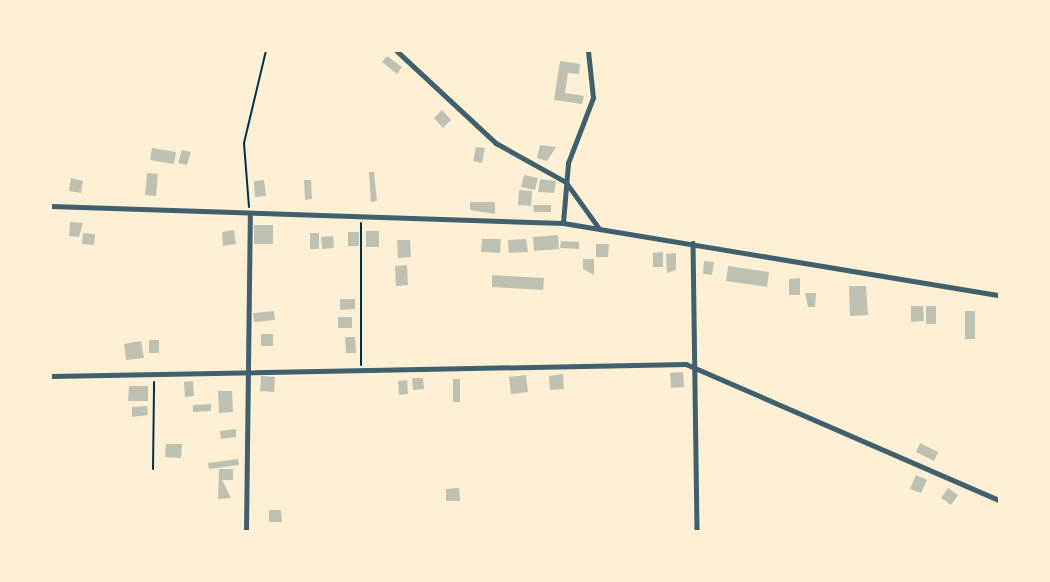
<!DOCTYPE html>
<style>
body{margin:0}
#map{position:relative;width:1050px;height:582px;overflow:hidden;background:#fdf0d5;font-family:Ubuntu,sans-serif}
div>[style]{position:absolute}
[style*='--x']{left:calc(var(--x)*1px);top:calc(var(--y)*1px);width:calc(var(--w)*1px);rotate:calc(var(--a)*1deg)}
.building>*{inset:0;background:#bec0b2}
.path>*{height:2px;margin:-1px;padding:0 1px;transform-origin:1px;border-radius:1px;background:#003049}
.minor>*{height:4.5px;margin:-2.25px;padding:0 2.25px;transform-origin:2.25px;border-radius:2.25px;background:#3f606c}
.tertiary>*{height:5px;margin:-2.5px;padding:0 2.5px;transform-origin:2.5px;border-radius:2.5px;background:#3f606c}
span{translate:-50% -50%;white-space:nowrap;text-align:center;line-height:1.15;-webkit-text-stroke:6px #fdf0d5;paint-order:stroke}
.frame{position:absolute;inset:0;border:52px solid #fdf0d5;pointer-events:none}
</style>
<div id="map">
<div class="building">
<div style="clip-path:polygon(387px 56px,402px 67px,397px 74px,382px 62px)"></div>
<div style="clip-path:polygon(560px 61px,580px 64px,579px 74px,568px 73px,565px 93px,584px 96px,582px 104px,554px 100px)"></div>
<div style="clip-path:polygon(442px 110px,451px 120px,443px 128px,434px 118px)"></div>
<div style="clip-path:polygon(540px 145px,556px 147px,547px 161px,537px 158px)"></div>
<div style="clip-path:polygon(476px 147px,485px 148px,482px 163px,473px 161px)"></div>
<div style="clip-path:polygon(152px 148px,176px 152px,174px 164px,150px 160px)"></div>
<div style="clip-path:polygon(182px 150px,191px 152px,187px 165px,178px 163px)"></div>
<div style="clip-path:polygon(369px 172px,374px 172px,377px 201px,371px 202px)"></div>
<div style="clip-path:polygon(147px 173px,158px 174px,156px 196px,145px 195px)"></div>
<div style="clip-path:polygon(524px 175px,538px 178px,535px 190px,521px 187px)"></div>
<div style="clip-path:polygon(71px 178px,83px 181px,81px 193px,69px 191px)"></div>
<div style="clip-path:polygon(540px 179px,556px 181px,554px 193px,538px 192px)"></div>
<div style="clip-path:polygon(264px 180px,266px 196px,255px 197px,254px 181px)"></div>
<div style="clip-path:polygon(304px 180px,311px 180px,312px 199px,305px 200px)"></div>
<div style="clip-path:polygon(519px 190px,532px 191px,531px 206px,518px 205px)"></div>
<div style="clip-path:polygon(470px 202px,495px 202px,495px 214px,470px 210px)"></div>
<div style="clip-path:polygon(533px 205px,551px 205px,551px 212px,534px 212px)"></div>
<div style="clip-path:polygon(70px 222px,83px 223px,79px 237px,69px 236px)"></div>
<div style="clip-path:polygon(254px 225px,273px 225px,273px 244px,254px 244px)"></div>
<div style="clip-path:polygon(234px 230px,236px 244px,223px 246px,222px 232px)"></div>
<div style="clip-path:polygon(366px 231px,379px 231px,379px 247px,366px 247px)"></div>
<div style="clip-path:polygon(348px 232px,359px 232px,359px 246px,348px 246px)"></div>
<div style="clip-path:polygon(83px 233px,95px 234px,94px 245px,82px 244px)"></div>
<div style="clip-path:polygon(310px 233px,319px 233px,319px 249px,310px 249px)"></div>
<div style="clip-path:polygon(558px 235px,559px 249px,534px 251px,533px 237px)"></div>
<div style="clip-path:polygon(333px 236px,334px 248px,322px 249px,321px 237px)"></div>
<div style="clip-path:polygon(482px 239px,501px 239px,500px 253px,481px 252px)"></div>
<div style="clip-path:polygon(526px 239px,528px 252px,509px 253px,508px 240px)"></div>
<div style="clip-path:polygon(397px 240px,410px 240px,411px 257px,398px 258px)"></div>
<div style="clip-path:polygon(561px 241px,579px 242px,579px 249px,560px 248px)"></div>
<div style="clip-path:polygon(596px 244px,609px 244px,608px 257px,596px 257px)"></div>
<div style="clip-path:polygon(663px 252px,663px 267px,653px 267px,653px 253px)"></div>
<div style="clip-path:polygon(676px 253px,676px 270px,667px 273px,666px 254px)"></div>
<div style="clip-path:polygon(583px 259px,594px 259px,594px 275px,583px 269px)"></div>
<div style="clip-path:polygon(704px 261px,714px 262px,712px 275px,703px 274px)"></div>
<div style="clip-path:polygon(407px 265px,408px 285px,396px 286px,395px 266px)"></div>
<div style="clip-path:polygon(728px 266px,769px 272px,767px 287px,726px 281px)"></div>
<div style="clip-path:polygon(492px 275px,544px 278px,543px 290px,492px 287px)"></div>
<div style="clip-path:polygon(800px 278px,800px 295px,789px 295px,789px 279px)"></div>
<div style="clip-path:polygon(849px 286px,866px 286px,868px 315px,850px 316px)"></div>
<div style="clip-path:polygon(805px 293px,816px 293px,815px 307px,808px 307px)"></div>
<div style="clip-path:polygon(340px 299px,355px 299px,355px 309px,340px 310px)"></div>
<div style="clip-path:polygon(911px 306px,923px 306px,924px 321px,911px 322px)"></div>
<div style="clip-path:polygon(926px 306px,936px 306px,936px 324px,926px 324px)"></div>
<div style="clip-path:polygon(274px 311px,275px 320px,254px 322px,253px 313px)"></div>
<div style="clip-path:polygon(965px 311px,975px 311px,975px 339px,965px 339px)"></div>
<div style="clip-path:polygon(338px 317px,352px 317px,352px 328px,338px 328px)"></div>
<div style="clip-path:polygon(261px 334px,273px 334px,273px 346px,261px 346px)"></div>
<div style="clip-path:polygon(345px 337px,355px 337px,356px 353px,346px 353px)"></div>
<div style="clip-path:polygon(149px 340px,159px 340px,159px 353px,149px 353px)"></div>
<div style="clip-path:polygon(141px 341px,144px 358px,126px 360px,124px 344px)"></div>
<div style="clip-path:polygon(683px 372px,684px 387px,671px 388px,670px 373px)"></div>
<div style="clip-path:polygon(563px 374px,564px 389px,550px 390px,549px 376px)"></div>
<div style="clip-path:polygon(526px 375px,528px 392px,511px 394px,509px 377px)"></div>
<div style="clip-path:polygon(261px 376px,275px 377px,274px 392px,260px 391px)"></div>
<div style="clip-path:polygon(412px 378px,423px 378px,424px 389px,413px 390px)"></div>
<div style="clip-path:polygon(453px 379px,460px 379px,460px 402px,453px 402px)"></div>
<div style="clip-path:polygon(407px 380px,408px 394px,399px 395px,398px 381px)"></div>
<div style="clip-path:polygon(193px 381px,194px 396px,185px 397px,184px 382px)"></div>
<div style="clip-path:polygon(129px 386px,148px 386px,148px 401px,128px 401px)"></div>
<div style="clip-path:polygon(218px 391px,232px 391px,233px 412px,219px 413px)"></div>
<div style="clip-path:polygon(211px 404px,211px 411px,193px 412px,193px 405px)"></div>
<div style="clip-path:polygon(147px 406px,148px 415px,132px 417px,132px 407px)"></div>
<div style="clip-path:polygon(236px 429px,236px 437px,221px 439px,220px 431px)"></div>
<div style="clip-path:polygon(920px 443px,938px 452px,934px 461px,916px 452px)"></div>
<div style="clip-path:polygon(166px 444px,182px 444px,181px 458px,165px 457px)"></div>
<div style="clip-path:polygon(238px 459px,239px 465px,209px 469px,208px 463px)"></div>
<div style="clip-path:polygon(219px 469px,233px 469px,233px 480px,222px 480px,231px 498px,218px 499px)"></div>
<div style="clip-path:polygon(916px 475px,927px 480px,921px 493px,910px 489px)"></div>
<div style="clip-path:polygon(459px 488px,460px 501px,446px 501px,446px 489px)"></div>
<div style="clip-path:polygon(948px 488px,958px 495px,951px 505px,941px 498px)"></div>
<div style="clip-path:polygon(269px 510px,281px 510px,282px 522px,269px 522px)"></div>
</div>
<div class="path">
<div style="--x:249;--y:207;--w:64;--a:-94.5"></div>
<div style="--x:244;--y:143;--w:95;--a:-76.6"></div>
<div style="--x:361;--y:365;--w:142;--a:-90"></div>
<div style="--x:153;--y:469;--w:87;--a:-89.3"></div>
</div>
<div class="minor">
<div style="--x:397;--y:51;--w:135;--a:42.9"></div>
<div style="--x:496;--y:143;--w:80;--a:29.1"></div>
<div style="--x:566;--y:182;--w:57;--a:54.3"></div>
<div style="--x:563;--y:223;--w:60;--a:-85.2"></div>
<div style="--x:568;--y:163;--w:70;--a:-69"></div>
<div style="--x:593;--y:98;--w:47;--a:-96.1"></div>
<div style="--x:693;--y:243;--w:288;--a:89.2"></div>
<div style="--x:51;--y:376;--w:635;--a:-1.08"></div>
<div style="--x:686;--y:364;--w:341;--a:23.5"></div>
<div style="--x:246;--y:531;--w:316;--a:-89.3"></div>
</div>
<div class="tertiary">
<div style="--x:51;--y:206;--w:512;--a:1.9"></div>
<div style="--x:563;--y:223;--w:442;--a:9.4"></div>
</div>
<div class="frame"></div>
</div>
